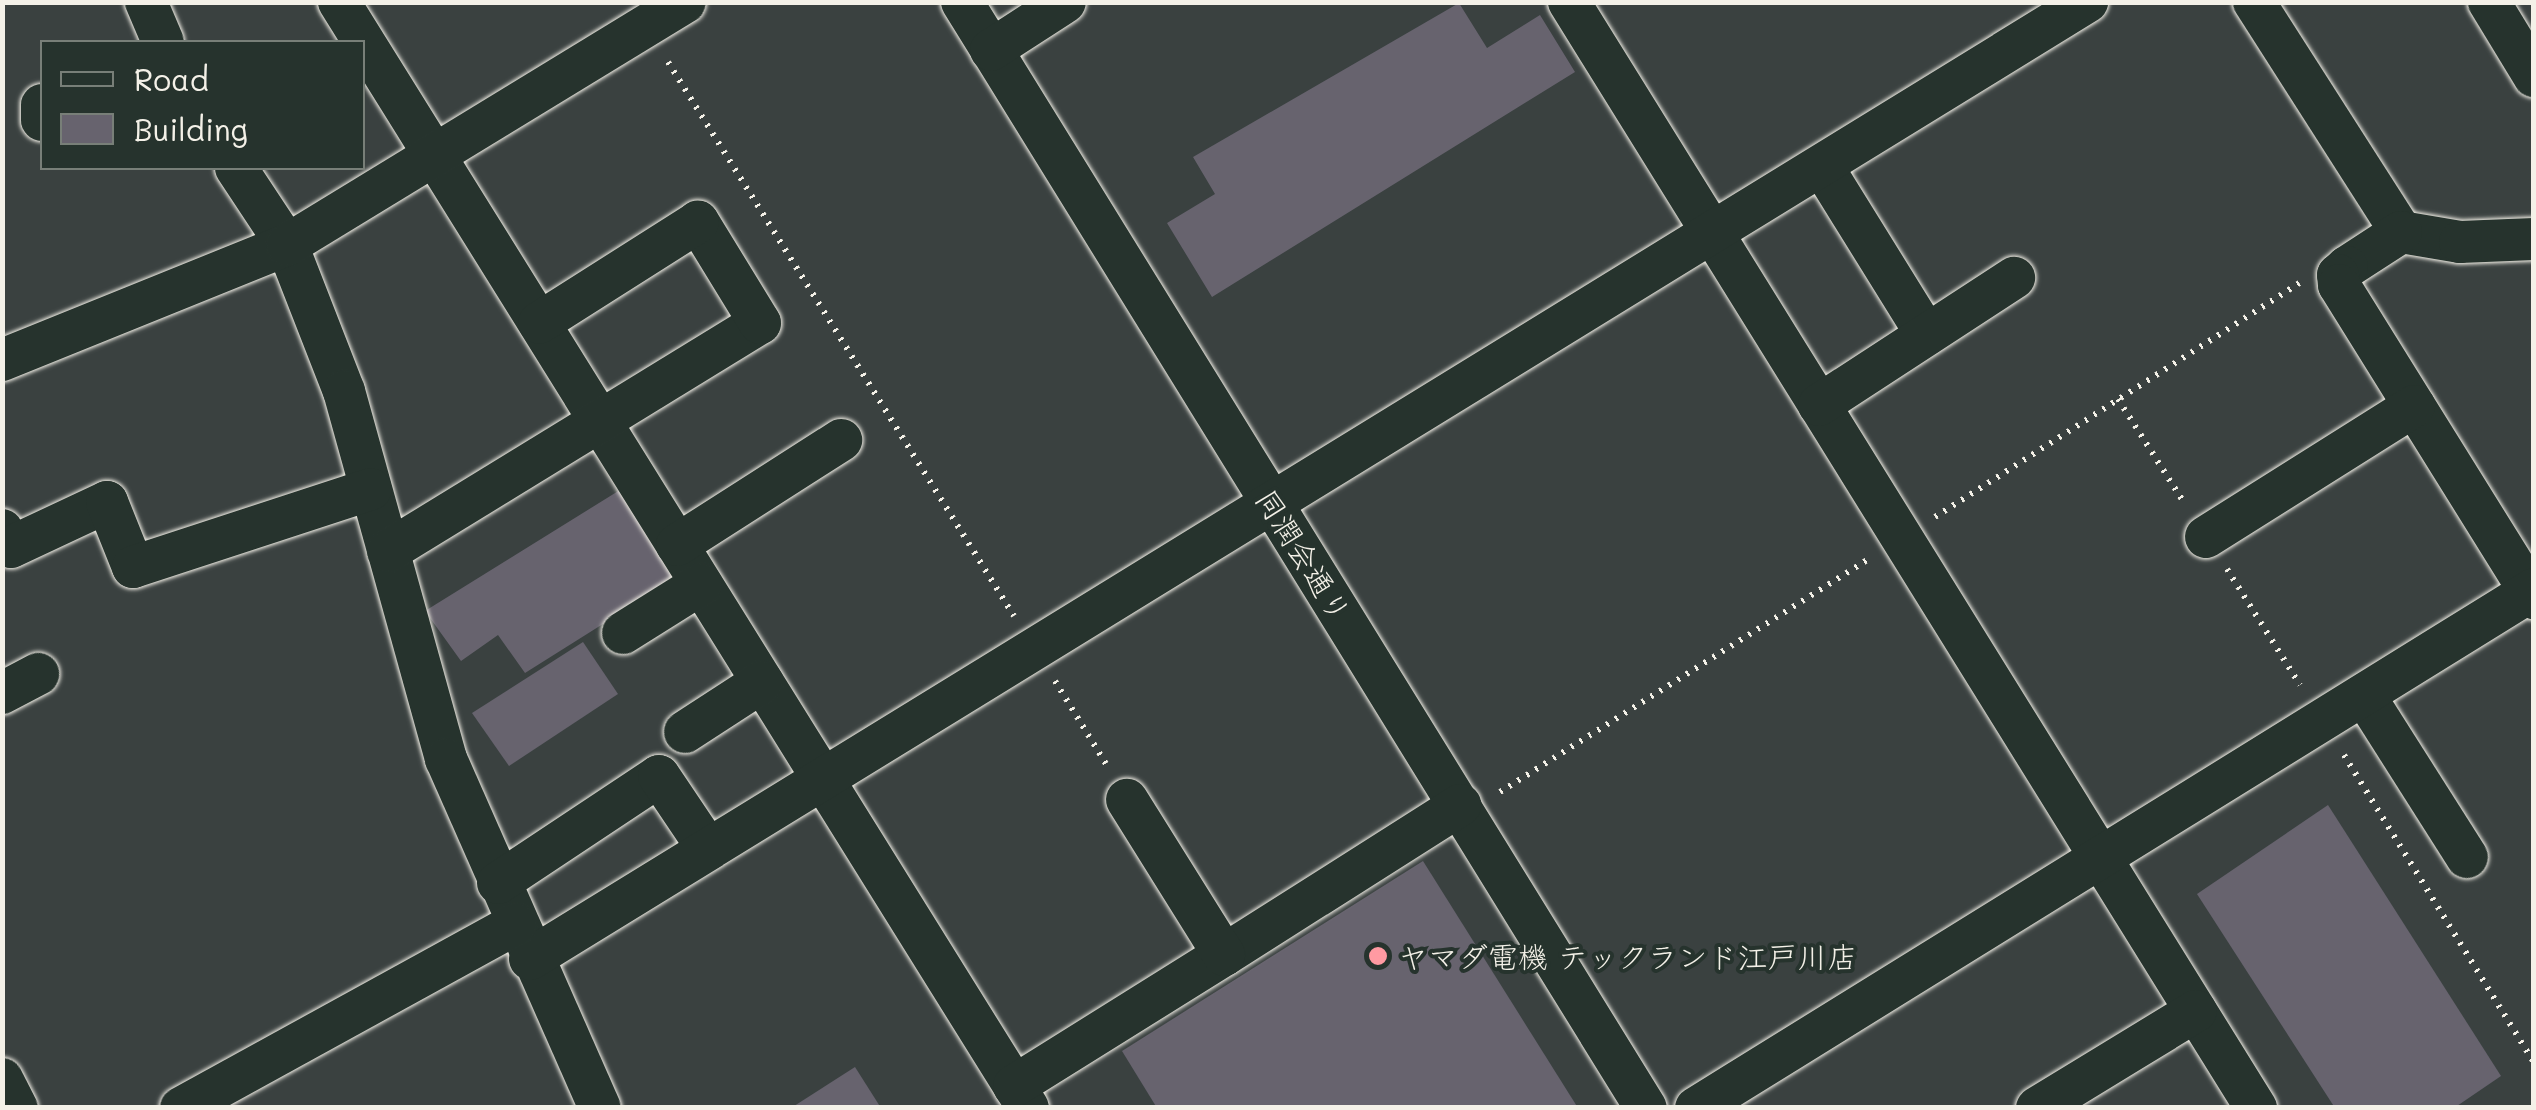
<!DOCTYPE html>
<meta charset="utf-8">
<style>
body{margin:0}
#map{position:relative;width:2536px;height:1110px;overflow:hidden;background:#3a4140;font-family:Mali,"Klee One",sans-serif}
div>[style]{position:absolute}
[style*='--x']{left:calc(var(--x)*1px);top:calc(var(--y)*1px);width:calc(var(--w)*1px);rotate:calc(var(--a)*1deg)}
.building>*{inset:0;background:#67636e}
.path>*{height:6px;margin-top:-3px;transform-origin:0;background:repeating-linear-gradient(90deg,#f4f1e8 0 2.5px,transparent 0 10.5px)}
.roads{filter:drop-shadow(0 0 2px #f4f1e8) drop-shadow(0 0 2px #f4f1e8)}
.minor>*{height:42px;margin:-21px;padding:0 21px;transform-origin:21px;border-radius:21px;background:#26332d}
.dots>*{width:28px;height:28px;translate:-50% -50%;box-sizing:border-box;border:5px solid #26332d;border-radius:50%}
span{translate:-50% -50%;white-space:nowrap;text-align:center;line-height:1.15;-webkit-text-stroke:8px #26332d;paint-order:stroke}
.street-label{font-size:30px;color:#f4f1e8}
.poi-label{font-size:30px;color:#f4f1e8}
.left{translate:0 -50%;text-align:left}
.frame{position:absolute;inset:0;border:5px solid #f4f1e8;pointer-events:none}
.legend{position:absolute;left:40px;top:40px;width:325px;height:130px;box-sizing:border-box;background:#26332d;border:2px solid #787f78;margin:0;padding:12px 18px;list-style:none;font-size:30px;color:#f4f1e8}
.legend li{display:flex;align-items:center;gap:20px;height:50px}
.legend b{width:50px;border:2px solid #787f78}
</style>
<div id="map">
<div class="building">
<div style="clip-path:polygon(1459px 3px,1487px 48px,1540px 15px,1575px 72px,1212px 297px,1167px 223px,1215px 194px,1193px 157px)"></div>
<div style="clip-path:polygon(628px 485px,684px 573px,525px 673px,498px 635px,461px 661px,425px 611px)"></div>
<div style="clip-path:polygon(583px 642px,618px 694px,509px 766px,472px 713px)"></div>
<div style="clip-path:polygon(2328px 805px,2501px 1076px,2454px 1108px,2335px 1108px,2197px 894px)"></div>
<div style="clip-path:polygon(1423px 861px,1578px 1108px,1157px 1108px,1122px 1051px)"></div>
<div style="clip-path:polygon(855px 1067px,881px 1108px,791px 1108px)"></div>
</div>
<div class="path">
<div style="--x:668;--y:62;--w:653;--a:58.01"></div>
<div style="--x:2118;--y:399;--w:125;--a:57.5"></div>
<div style="--x:1935;--y:517;--w:433;--a:-32.7"></div>
<div style="--x:2227;--y:569;--w:137;--a:57.8"></div>
<div style="--x:1055;--y:681;--w:97;--a:58.4"></div>
<div style="--x:2344;--y:755;--w:362;--a:58.3"></div>
<div style="--x:1500;--y:792;--w:438;--a:-32.3"></div>
</div>
<div class="roads">
<div class="minor">
<div style="--x:146;--y:2;--w:43;--a:67"></div>
<div style="--x:339;--y:2;--w:1303;--a:58.08"></div>
<div style="--x:962;--y:2;--w:1300;--a:58.27"></div>
<div style="--x:1569;--y:2;--w:1302;--a:58.15"></div>
<div style="--x:2254;--y:2;--w:273;--a:57.4"></div>
<div style="--x:2401;--y:232;--w:60;--a:9.6"></div>
<div style="--x:2460;--y:242;--w:74;--a:-2.3"></div>
<div style="--x:2489;--y:2;--w:87;--a:58.7"></div>
<div style="--x:991;--y:50;--w:88;--a:-33"></div>
<div style="--x:42;--y:105;--w:15;--a:90"></div>
<div style="--x:1822;--y:166;--w:198;--a:58.2"></div>
<div style="--x:236;--y:168;--w:92;--a:56.5"></div>
<div style="--x:287;--y:245;--w:157;--a:68.7"></div>
<div style="--x:344;--y:391;--w:382;--a:74.5"></div>
<div style="--x:446;--y:759;--w:381;--a:66.2"></div>
<div style="--x:2401;--y:232;--w:64;--a:147.1"></div>
<div style="--x:2347;--y:267;--w:12;--a:138"></div>
<div style="--x:2338;--y:275;--w:10;--a:84"></div>
<div style="--x:2339;--y:285;--w:369;--a:58.1"></div>
<div style="--x:2;--y:360;--w:307;--a:-22"></div>
<div style="--x:287;--y:245;--w:466;--a:-31.4"></div>
<div style="--x:1819;--y:405;--w:233;--a:-33.1"></div>
<div style="--x:2;--y:530;--w:19;--a:62"></div>
<div style="--x:11;--y:547;--w:106;--a:-25.1"></div>
<div style="--x:107;--y:502;--w:70;--a:68.2"></div>
<div style="--x:133;--y:567;--w:250;--a:-18.1"></div>
<div style="--x:2206;--y:537;--w:246;--a:-32.2"></div>
<div style="--x:677;--y:545;--w:195;--a:-32.6"></div>
<div style="--x:388;--y:551;--w:436;--a:-31.5"></div>
<div style="--x:760;--y:323;--w:119;--a:-121.5"></div>
<div style="--x:698;--y:222;--w:188;--a:147.6"></div>
<div style="--x:623;--y:633;--w:92;--a:-32.1"></div>
<div style="--x:2;--y:693;--w:41;--a:-27.8"></div>
<div style="--x:2364;--y:695;--w:192;--a:57.6"></div>
<div style="--x:685;--y:732;--w:92;--a:-33"></div>
<div style="--x:498;--y:883;--w:193;--a:-33.6"></div>
<div style="--x:659;--y:776;--w:88;--a:56.1"></div>
<div style="--x:1224;--y:955;--w:280;--a:-32.4"></div>
<div style="--x:530;--y:959;--w:1828;--a:-31.58"></div>
<div style="--x:2;--y:1079;--w:33;--a:63"></div>
<div style="--x:1014;--y:1086;--w:248;--a:-32"></div>
<div style="--x:1224;--y:955;--w:183;--a:-122"></div>
<div style="--x:181;--y:1108;--w:382;--a:-28.8"></div>
<div style="--x:1696;--y:1108;--w:986;--a:-31.77"></div>
<div style="--x:2037;--y:1108;--w:186;--a:-31.4"></div>
</div>
</div>
<div class="dots">
<div style="left:1378px;top:956px;background:#ff9aa2"></div>
</div>
<div class="street-label">
<span style="left:1304px;top:555px;rotate:58deg">同潤会通り</span>
</div>
<div class="poi-label">
<span class="left" style="left:1398px;top:956px">ヤマダ電機 テックランド江戸川店</span>
</div>
<div class="frame"></div>
<ul class="legend">
<li><b style="height:12px;background:#26332d"></b>Road</li>
<li><b style="height:28px;background:#67636e"></b>Building</li>
</ul>
</div>
